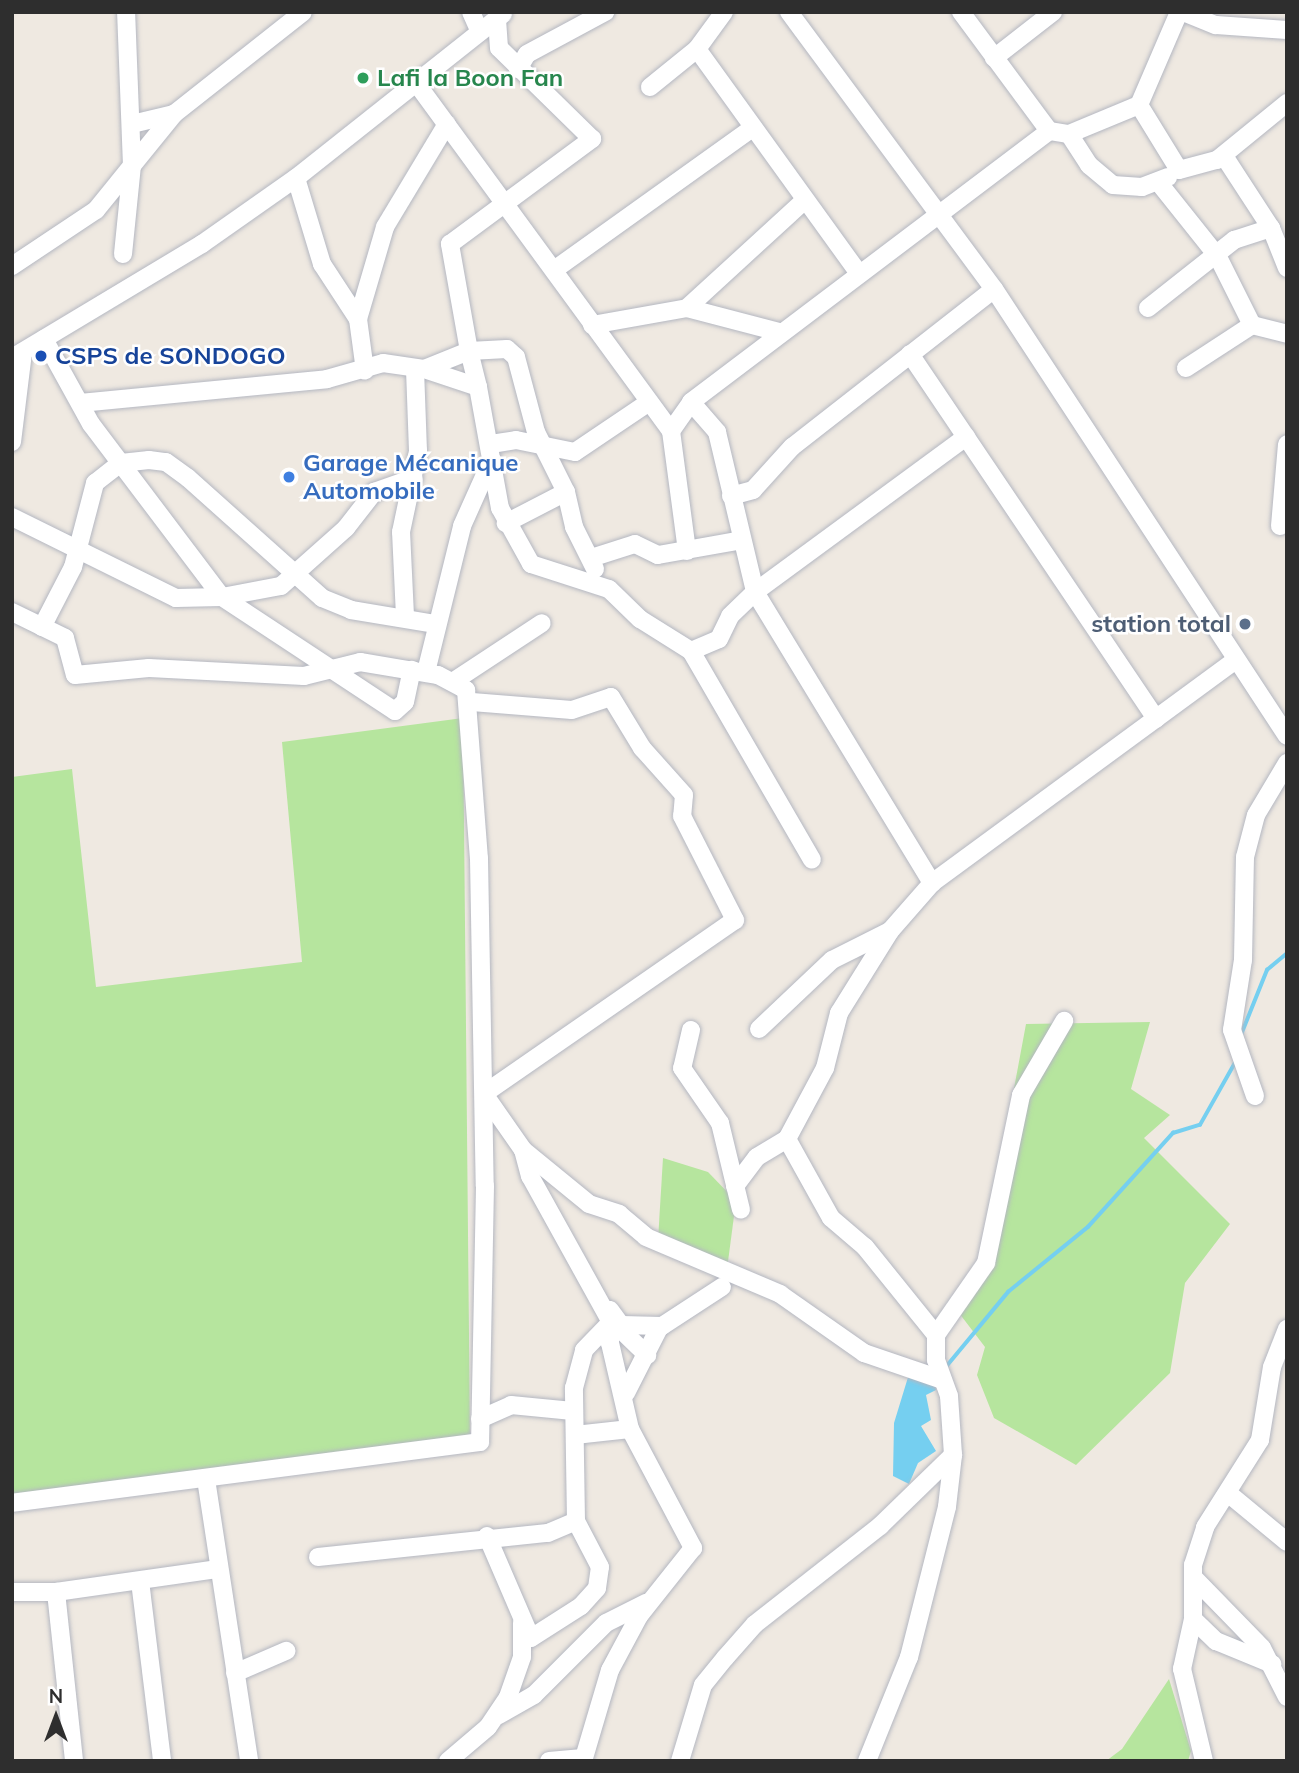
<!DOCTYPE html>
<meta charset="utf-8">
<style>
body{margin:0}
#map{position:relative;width:1299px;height:1773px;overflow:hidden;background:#efe9e1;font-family:Mulish,sans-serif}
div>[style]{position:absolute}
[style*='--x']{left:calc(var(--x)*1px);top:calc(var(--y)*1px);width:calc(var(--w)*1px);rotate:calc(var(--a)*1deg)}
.green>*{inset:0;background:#b6e59e}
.water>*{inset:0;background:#75cff0}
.stream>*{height:3.5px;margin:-1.75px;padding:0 1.75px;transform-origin:1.75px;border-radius:1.75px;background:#75cff0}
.roads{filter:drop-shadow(0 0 2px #b4b7c1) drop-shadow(0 0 2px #b4b7c1)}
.minor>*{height:18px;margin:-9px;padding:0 9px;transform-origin:9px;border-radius:9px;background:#fff}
.dots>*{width:19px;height:19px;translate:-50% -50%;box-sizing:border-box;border:4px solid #fff;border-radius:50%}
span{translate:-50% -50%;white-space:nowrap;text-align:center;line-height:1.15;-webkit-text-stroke:5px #fff;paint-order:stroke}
.leisure-label{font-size:24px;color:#27864d;font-weight:700}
.left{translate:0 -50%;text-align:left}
.transit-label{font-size:24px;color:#164399;font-weight:700}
.shop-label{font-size:24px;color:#366cbe;font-weight:700}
.service-label{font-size:24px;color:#4e5e75;font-weight:700}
.right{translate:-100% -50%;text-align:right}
.frame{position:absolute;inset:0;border:14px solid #2e2e2e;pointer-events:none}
.north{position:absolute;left:21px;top:1682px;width:70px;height:70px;-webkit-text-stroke:5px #fff;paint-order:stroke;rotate:0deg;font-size:19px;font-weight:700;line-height:28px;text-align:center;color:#2e2e2e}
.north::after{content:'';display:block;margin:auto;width:24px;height:32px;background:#2e2e2e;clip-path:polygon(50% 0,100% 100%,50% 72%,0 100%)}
</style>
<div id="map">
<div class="green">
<div style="clip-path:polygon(463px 718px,470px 1438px,12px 1495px,12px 777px,72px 769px,96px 987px,302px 962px,282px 742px)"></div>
<div style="clip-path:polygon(1150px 1022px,1131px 1089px,1170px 1115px,1144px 1138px,1230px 1224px,1185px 1283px,1170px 1373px,1076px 1465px,994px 1418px,977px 1375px,985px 1347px,959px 1313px,977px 1287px,1026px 1024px)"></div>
<div style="clip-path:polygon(663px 1158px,708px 1172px,736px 1201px,727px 1269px,658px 1240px)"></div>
<div style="clip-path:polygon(1169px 1679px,1191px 1751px,1188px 1761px,1106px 1761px,1122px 1749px)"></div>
</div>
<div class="water">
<div style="clip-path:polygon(909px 1374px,934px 1380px,936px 1390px,926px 1395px,931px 1420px,921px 1426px,936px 1451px,918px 1463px,909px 1484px,893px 1476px,894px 1423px)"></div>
</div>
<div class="stream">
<div style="--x:1241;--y:1035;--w:70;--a:-68.2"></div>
<div style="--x:1267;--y:970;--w:26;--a:-40"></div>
<div style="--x:945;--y:1368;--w:99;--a:-50.3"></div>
<div style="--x:1008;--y:1292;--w:103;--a:-39.1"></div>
<div style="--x:1088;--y:1227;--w:127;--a:-47.9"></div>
<div style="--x:1173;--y:1133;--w:28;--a:-17"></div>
<div style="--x:1200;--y:1125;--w:71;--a:-60.6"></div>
</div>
<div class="roads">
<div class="minor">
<div style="--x:471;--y:12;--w:22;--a:66"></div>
<div style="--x:724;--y:12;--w:46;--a:126.1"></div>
<div style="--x:697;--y:49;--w:275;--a:54.2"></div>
<div style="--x:789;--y:12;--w:345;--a:53.5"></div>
<div style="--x:994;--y:289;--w:534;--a:56.76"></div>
<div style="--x:961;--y:12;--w:148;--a:53.5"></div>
<div style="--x:1049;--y:131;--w:20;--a:9"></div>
<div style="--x:1069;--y:134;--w:76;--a:-22.5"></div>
<div style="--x:1139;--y:105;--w:101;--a:-66.7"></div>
<div style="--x:1183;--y:12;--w:35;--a:22"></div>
<div style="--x:1216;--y:25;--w:71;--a:4"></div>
<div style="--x:994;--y:58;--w:75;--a:-37.9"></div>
<div style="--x:518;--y:69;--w:17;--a:-59"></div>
<div style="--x:527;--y:54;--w:89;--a:-28.3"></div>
<div style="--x:417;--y:84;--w:430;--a:53.8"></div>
<div style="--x:671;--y:431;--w:121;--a:82.4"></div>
<div style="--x:650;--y:87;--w:60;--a:-39"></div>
<div style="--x:1139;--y:105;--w:76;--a:58.4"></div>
<div style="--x:1179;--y:170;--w:39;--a:-15"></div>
<div style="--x:1217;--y:160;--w:90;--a:-39.2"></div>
<div style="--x:132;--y:124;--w:43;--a:-13.4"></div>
<div style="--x:174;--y:114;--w:164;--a:-38.3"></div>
<div style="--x:1069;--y:134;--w:37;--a:57"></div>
<div style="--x:1089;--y:165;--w:31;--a:40"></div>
<div style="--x:1113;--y:185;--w:29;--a:4"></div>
<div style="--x:1142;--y:187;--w:28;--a:-21"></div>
<div style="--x:1224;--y:156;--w:86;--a:56.9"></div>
<div style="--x:1271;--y:228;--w:43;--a:68.2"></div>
<div style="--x:296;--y:178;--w:90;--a:73.2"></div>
<div style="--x:322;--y:264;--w:66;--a:56.8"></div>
<div style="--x:358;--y:319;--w:52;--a:82.3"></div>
<div style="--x:1159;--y:183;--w:95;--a:51.4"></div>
<div style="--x:1218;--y:257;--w:76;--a:63.4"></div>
<div style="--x:123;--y:254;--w:88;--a:-84.2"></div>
<div style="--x:132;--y:166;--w:154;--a:-92.2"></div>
<div style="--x:12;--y:266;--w:101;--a:-33.7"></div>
<div style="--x:96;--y:210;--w:124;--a:-50.9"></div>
<div style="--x:554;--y:270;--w:244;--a:-35.6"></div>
<div style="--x:687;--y:308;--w:160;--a:-42.5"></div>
<div style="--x:1148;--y:308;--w:110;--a:-38.3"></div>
<div style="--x:1234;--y:240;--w:39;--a:-18"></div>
<div style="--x:358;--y:319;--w:96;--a:-73.6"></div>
<div style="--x:385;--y:227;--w:120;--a:-59"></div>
<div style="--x:592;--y:325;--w:97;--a:-10.1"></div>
<div style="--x:687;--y:308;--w:95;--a:14.6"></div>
<div style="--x:44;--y:339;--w:97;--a:61.1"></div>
<div style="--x:91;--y:424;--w:217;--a:52.9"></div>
<div style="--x:222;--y:597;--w:207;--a:33.4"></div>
<div style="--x:395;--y:711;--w:13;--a:-42"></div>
<div style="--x:405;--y:702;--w:33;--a:-78"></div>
<div style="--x:910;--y:354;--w:440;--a:56"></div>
<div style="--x:12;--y:358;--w:222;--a:-31"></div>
<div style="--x:202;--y:244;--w:115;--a:-35.1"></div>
<div style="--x:296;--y:178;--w:264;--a:-38.4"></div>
<div style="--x:1186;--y:368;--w:79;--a:-33.1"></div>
<div style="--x:1252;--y:325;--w:36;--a:14"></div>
<div style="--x:424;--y:369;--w:57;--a:18.4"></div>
<div style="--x:478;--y:387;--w:123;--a:79.7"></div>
<div style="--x:500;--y:508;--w:64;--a:61"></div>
<div style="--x:531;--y:564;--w:82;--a:17.8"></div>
<div style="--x:609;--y:589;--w:43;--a:44.1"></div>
<div style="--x:640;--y:619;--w:60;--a:32.1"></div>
<div style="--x:691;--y:651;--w:241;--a:59.9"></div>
<div style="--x:478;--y:387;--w:37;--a:-104"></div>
<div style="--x:469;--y:351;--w:38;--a:-3"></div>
<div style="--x:507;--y:349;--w:12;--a:42"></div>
<div style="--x:516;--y:357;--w:78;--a:75.1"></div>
<div style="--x:536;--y:432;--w:67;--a:63.4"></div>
<div style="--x:566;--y:492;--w:68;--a:152.7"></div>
<div style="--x:691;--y:402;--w:40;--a:49"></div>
<div style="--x:717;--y:432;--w:164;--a:76.6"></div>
<div style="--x:755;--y:592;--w:341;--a:58.7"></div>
<div style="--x:80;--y:403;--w:248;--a:-5.5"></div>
<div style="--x:327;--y:379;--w:58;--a:-15.9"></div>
<div style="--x:383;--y:363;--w:41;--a:8.3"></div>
<div style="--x:424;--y:369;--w:48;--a:-21.8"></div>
<div style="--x:469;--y:351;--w:109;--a:-100.1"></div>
<div style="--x:450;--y:244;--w:177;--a:-36.5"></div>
<div style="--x:592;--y:139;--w:130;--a:-135.6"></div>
<div style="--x:499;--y:48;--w:29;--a:-94"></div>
<div style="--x:671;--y:431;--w:35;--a:-55"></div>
<div style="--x:691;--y:402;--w:449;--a:-37.1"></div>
<div style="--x:12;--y:442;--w:91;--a:-83"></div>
<div style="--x:491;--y:444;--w:25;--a:-9"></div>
<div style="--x:516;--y:440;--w:60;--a:11.5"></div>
<div style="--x:575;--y:452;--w:89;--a:-34"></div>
<div style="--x:566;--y:492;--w:36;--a:77"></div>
<div style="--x:574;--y:527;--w:47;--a:63.4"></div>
<div style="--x:731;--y:496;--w:23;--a:-15"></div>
<div style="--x:753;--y:490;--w:58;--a:-47.8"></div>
<div style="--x:792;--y:447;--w:256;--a:-38"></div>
<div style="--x:12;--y:517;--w:183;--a:26.3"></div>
<div style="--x:176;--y:598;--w:46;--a:-1.2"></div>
<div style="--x:222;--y:597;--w:60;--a:-10.6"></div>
<div style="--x:281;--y:586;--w:87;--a:-41.7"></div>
<div style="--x:346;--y:528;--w:46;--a:-52.1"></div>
<div style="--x:374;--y:492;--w:42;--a:-19.3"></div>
<div style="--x:1280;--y:526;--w:82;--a:-85.1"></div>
<div style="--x:591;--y:558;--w:46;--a:-17.7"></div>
<div style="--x:635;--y:544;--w:25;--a:26"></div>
<div style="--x:658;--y:555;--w:85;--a:-10.1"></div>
<div style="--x:12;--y:612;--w:59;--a:26.1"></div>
<div style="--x:65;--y:638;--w:38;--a:75"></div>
<div style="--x:75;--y:675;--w:74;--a:-5.4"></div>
<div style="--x:149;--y:668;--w:155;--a:3"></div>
<div style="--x:304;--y:676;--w:58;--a:-14"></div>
<div style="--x:360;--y:662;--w:79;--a:9.5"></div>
<div style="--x:438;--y:675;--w:32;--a:28"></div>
<div style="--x:466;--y:690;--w:169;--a:85.6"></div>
<div style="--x:479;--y:858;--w:328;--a:89"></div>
<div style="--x:485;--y:1186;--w:256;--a:91.1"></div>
<div style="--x:480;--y:1442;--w:472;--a:172.6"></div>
<div style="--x:405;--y:616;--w:84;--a:-92.7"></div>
<div style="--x:401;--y:532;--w:83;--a:-78.1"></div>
<div style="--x:418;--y:451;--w:83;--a:-92.1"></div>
<div style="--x:42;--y:627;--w:68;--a:-62.7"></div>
<div style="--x:73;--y:567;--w:87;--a:-75.3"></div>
<div style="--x:95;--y:483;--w:33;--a:-38"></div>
<div style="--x:121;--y:463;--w:28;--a:-6"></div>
<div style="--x:149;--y:460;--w:17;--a:7"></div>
<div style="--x:166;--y:462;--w:27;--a:36"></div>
<div style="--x:188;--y:478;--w:180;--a:41.8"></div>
<div style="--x:322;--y:598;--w:31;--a:22"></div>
<div style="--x:351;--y:610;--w:86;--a:9.4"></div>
<div style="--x:691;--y:651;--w:30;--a:-23"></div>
<div style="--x:719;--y:639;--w:25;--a:-64"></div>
<div style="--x:730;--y:616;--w:35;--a:-44"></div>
<div style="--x:755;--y:592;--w:262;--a:-36.3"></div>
<div style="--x:426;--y:672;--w:150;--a:-76.1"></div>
<div style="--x:462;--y:526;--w:73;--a:-65.9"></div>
<div style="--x:454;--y:681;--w:105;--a:-33.4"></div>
<div style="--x:472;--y:702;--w:100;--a:4.6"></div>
<div style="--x:572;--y:710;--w:41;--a:-18.4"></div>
<div style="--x:611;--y:697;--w:60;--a:58.7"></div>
<div style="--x:642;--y:748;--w:63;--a:48.2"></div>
<div style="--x:684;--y:795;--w:21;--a:95"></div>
<div style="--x:682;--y:816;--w:117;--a:63"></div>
<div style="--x:735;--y:920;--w:305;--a:145.3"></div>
<div style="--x:484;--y:1094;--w:68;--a:55.1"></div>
<div style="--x:523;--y:1150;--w:85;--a:39.3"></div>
<div style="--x:589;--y:1204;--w:32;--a:18"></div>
<div style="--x:619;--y:1214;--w:35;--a:40"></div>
<div style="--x:646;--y:1237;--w:146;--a:23"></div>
<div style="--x:780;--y:1294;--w:103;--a:35.1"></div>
<div style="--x:864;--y:1353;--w:83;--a:18.9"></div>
<div style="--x:759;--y:1029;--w:100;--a:-43.4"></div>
<div style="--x:832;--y:960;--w:65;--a:-26.6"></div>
<div style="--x:691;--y:1030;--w:39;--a:103"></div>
<div style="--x:682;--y:1068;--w:67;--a:55.4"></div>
<div style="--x:720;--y:1123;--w:89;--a:76.4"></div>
<div style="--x:1255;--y:1096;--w:70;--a:-109.2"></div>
<div style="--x:1232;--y:1030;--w:71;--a:-81.1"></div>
<div style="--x:1243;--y:960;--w:103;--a:-88.9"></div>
<div style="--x:1245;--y:857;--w:43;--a:-75.3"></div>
<div style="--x:1256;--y:815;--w:61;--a:-59.2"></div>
<div style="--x:787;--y:1139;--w:90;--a:60.9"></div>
<div style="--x:831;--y:1218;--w:45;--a:40.5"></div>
<div style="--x:865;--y:1247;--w:113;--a:51.1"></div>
<div style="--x:936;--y:1335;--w:25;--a:90"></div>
<div style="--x:936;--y:1360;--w:38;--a:70"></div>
<div style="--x:949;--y:1396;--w:59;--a:86.1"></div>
<div style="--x:953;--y:1455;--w:52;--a:96.6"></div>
<div style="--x:947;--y:1507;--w:155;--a:104.2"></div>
<div style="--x:909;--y:1657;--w:112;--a:112"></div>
<div style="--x:523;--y:1150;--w:27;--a:75"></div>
<div style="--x:530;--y:1176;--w:167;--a:61"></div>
<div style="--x:611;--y:1322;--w:21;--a:93"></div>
<div style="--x:610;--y:1343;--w:88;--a:76.9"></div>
<div style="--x:630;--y:1429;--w:135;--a:62.1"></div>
<div style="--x:693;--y:1548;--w:87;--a:128.5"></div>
<div style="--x:639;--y:1616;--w:61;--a:118.2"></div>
<div style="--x:610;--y:1670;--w:95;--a:106.5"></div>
<div style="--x:735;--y:1186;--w:36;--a:-53"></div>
<div style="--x:757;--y:1157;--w:35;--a:-31"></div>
<div style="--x:787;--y:1139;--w:81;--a:-61.8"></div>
<div style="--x:825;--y:1068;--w:57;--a:-75.7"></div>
<div style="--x:839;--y:1013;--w:97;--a:-58.1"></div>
<div style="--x:890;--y:931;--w:64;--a:-48.8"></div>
<div style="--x:932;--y:883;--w:375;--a:-36.3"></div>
<div style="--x:610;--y:1310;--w:19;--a:54"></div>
<div style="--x:621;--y:1325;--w:41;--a:1.4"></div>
<div style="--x:615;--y:1324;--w:45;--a:44.1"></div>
<div style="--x:936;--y:1335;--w:88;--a:-55.2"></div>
<div style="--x:986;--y:1263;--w:172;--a:-78.2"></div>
<div style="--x:1021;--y:1095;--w:86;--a:-59.8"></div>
<div style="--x:626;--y:1393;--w:73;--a:-63.1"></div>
<div style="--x:659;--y:1328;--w:75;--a:-33.1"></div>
<div style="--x:480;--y:1419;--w:34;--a:-24"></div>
<div style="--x:511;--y:1405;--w:62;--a:5.5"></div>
<div style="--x:575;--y:1435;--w:55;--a:-6.2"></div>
<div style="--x:206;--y:1479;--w:285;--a:81.3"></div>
<div style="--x:1229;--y:1494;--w:75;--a:39.6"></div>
<div style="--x:487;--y:1536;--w:111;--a:66.7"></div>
<div style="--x:531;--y:1638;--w:59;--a:-32.6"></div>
<div style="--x:581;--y:1606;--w:24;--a:-48"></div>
<div style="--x:597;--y:1588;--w:21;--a:-82"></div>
<div style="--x:600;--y:1567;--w:52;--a:-117.6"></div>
<div style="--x:576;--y:1521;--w:133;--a:-90.9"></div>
<div style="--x:574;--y:1388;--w:39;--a:-75"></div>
<div style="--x:584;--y:1350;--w:39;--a:-46"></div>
<div style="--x:318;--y:1557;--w:231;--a:-6"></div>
<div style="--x:548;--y:1533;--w:30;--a:-23"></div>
<div style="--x:1195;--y:1579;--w:96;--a:45.8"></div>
<div style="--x:1262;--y:1648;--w:55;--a:63"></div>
<div style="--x:140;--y:1581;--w:181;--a:83"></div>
<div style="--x:12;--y:1592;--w:44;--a:0"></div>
<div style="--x:56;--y:1592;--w:164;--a:-8.1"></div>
<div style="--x:56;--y:1592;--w:170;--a:83.9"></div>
<div style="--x:1193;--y:1619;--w:32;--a:44"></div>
<div style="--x:1216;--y:1641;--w:61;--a:22.3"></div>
<div style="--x:235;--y:1673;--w:56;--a:-23.3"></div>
<div style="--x:499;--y:1715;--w:40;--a:-29.7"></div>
<div style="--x:534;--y:1695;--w:102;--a:-45"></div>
<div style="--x:606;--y:1623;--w:45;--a:-26.6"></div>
<div style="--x:448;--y:1761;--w:52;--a:-40.4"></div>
<div style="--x:488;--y:1727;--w:36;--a:-56"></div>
<div style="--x:508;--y:1697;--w:42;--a:-70.7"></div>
<div style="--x:522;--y:1657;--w:34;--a:-90"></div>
<div style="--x:549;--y:1761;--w:34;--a:-5"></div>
<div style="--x:680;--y:1761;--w:79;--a:-73.2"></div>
<div style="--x:703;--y:1685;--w:35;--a:-51"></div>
<div style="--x:725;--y:1658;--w:45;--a:-48.6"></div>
<div style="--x:755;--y:1624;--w:159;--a:-38.1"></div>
<div style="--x:880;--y:1526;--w:102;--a:-44.2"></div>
<div style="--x:1204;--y:1761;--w:95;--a:-103.4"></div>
<div style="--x:1182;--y:1669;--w:51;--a:-77.6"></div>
<div style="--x:1193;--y:1619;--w:54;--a:-90"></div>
<div style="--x:1193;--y:1565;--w:40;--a:-72"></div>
<div style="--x:1205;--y:1527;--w:103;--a:-57.7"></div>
<div style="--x:1260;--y:1440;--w:74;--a:-80.7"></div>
<div style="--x:1272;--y:1367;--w:41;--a:-68.5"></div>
</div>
</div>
<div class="dots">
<div style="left:363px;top:78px;background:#2e9e5b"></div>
<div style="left:41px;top:356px;background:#1a4fb4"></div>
<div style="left:289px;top:477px;background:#3f7fe0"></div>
<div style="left:1245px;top:624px;background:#5c6f8a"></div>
</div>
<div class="leisure-label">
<span class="left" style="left:377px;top:78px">Lafi la Boon Fan</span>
</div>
<div class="transit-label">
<span class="left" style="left:55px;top:356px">CSPS de SONDOGO</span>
</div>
<div class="shop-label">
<span class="left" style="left:303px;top:477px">Garage Mécanique<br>Automobile</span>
</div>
<div class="service-label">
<span class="right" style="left:1231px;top:624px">station total</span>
</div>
<div class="frame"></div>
<div class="north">N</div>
</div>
